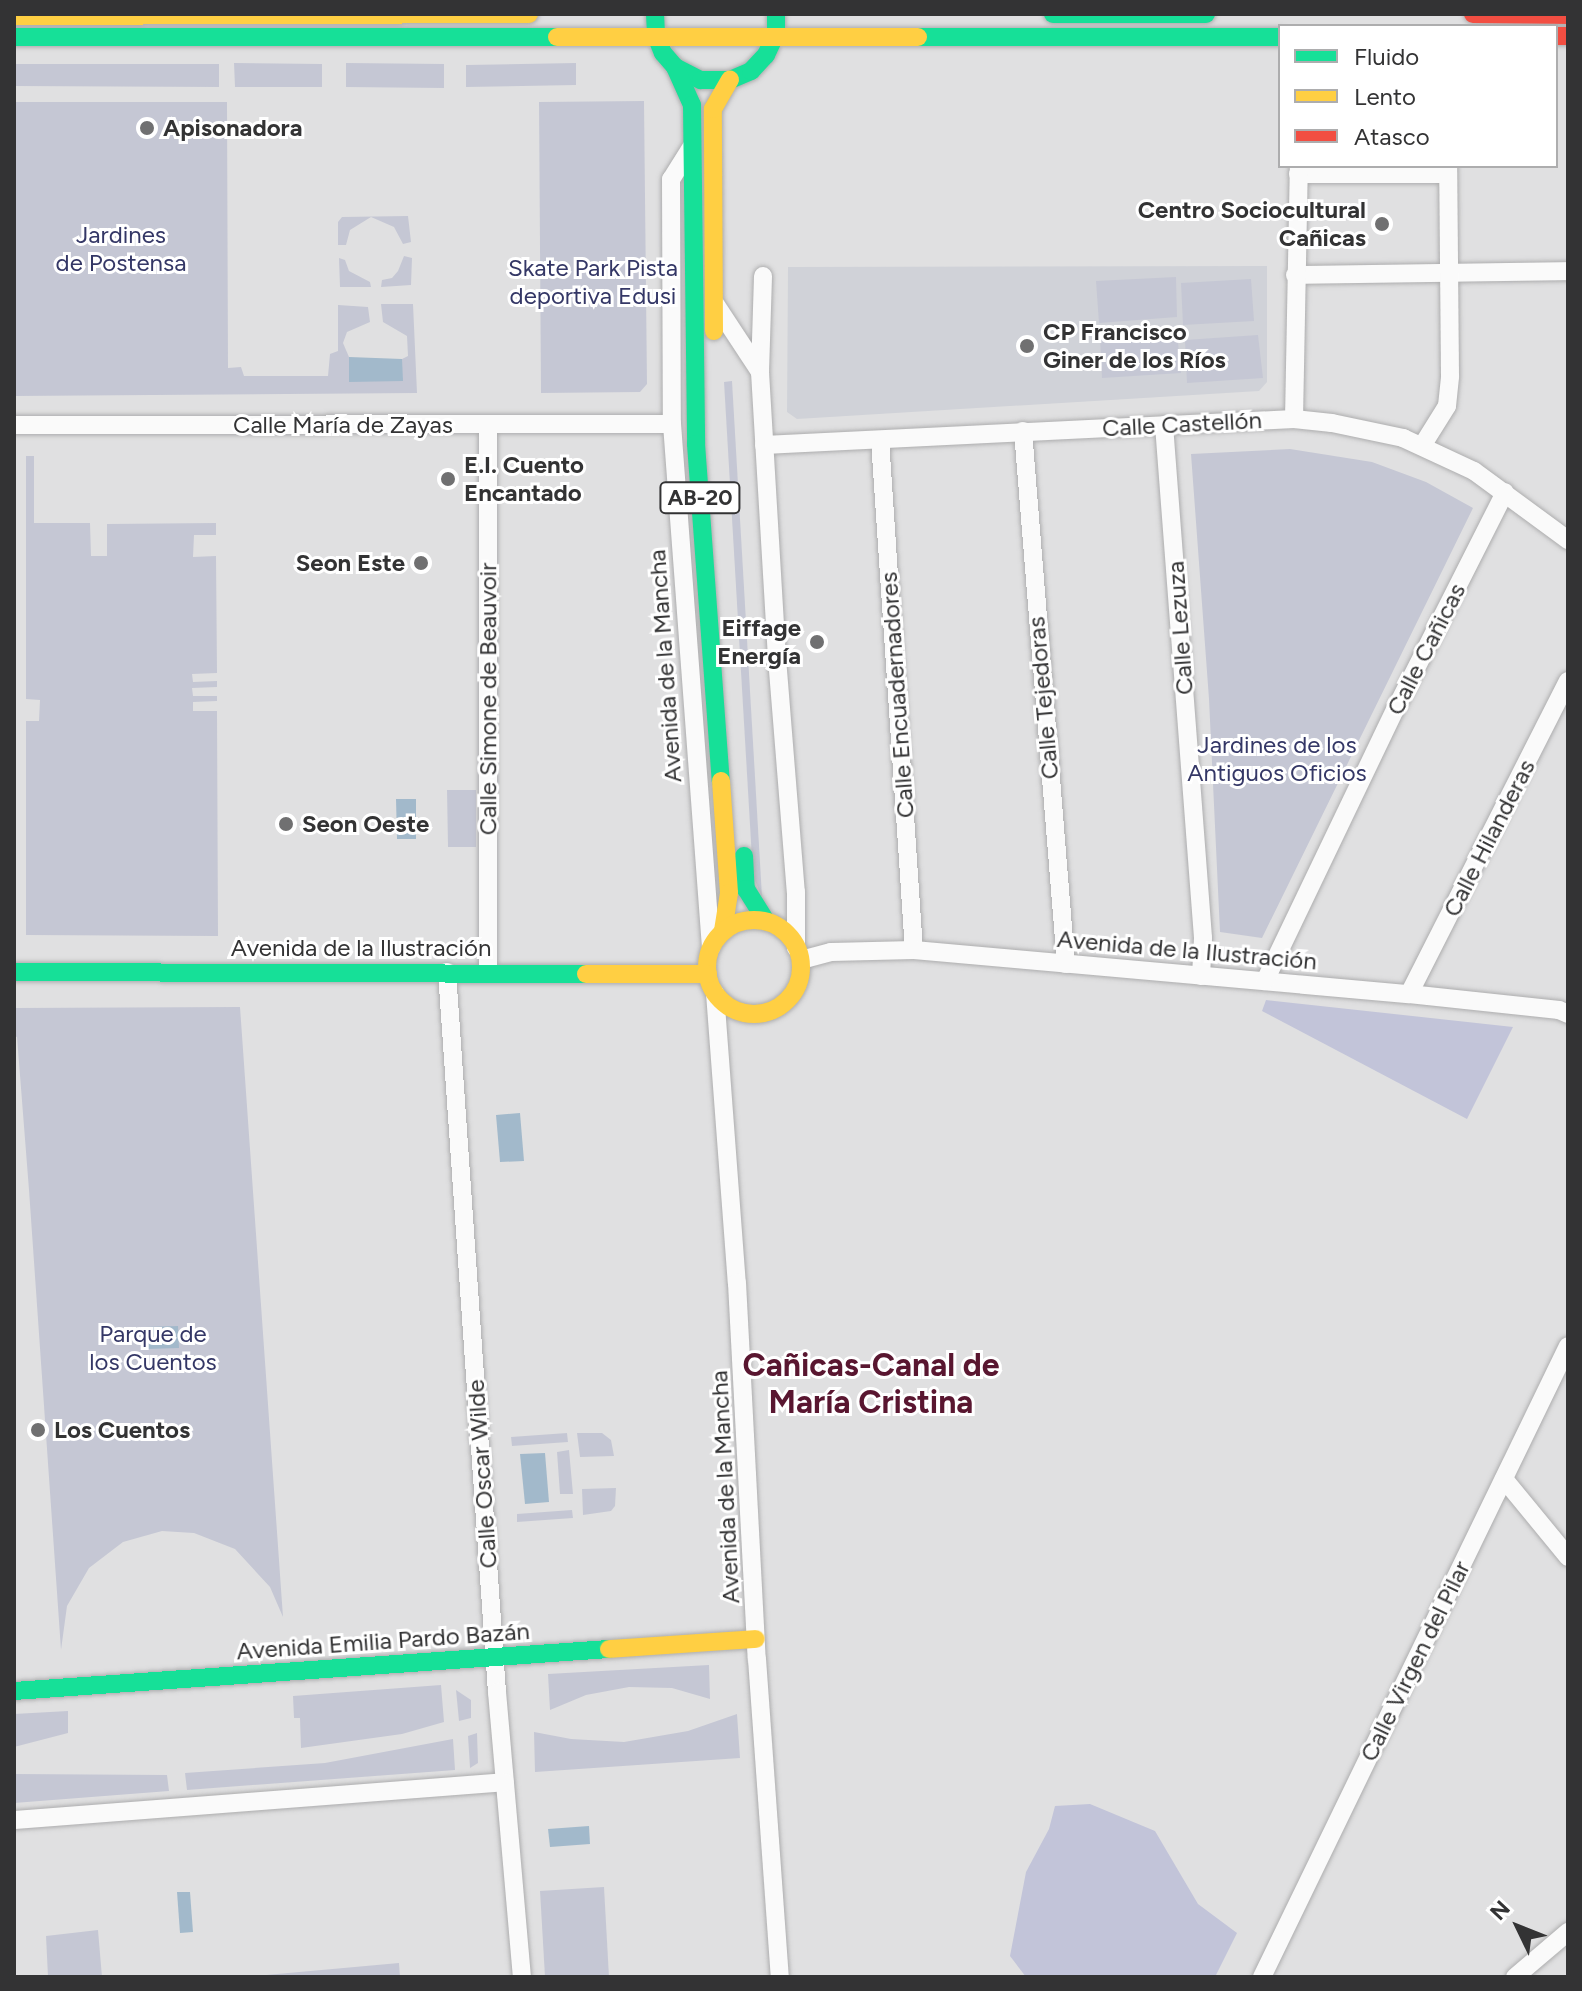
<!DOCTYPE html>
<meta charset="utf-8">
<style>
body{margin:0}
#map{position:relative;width:1582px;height:1991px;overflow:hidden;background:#e0e0e1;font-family:Figtree,sans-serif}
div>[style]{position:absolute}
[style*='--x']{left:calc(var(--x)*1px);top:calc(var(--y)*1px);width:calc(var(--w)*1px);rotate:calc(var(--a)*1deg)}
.built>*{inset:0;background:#d0d2d8}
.green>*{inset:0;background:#c5c7d4}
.forest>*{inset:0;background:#c2c4d9}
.water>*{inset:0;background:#a2b9cb}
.roads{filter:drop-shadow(0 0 2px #adadae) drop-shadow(0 0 2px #adadae)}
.street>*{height:18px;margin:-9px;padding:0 9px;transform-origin:9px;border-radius:9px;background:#fafafa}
.fast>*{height:18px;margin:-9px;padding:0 9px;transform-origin:9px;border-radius:9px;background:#16e098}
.slow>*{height:18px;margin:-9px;padding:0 9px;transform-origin:9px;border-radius:9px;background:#ffcf43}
.slow>.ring{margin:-9px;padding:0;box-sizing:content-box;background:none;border:18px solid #ffcf43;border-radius:50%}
.jam>*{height:18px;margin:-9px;padding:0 9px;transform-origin:9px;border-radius:9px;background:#f24e42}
.dots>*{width:22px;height:22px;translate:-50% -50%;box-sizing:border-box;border:4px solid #fff;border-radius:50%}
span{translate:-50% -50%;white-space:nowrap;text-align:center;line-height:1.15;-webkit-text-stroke:6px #fff;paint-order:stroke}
.shield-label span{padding:2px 6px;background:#fff;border:2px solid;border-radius:6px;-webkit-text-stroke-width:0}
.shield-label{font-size:22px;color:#333334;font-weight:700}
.poi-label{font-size:24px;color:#333334;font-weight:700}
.left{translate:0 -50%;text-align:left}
.right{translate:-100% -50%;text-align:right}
.park-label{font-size:24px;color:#343766}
.street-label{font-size:24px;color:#333334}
.district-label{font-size:32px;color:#591630;font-weight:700}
.frame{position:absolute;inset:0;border:16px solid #333334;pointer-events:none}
.legend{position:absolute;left:1278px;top:24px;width:280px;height:144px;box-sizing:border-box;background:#fff;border:2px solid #adadae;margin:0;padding:10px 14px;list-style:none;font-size:24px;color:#333334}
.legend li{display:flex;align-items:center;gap:16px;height:40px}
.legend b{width:40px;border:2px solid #adadae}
.north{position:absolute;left:1478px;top:1887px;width:80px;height:80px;-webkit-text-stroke:6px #fff;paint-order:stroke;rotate:313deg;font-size:22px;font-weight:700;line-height:32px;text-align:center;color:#333334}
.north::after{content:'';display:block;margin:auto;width:28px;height:36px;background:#333334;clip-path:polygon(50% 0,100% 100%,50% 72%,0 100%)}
</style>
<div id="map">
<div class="built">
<div style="clip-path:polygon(1267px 266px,1267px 382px,1259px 391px,797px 419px,787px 412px,788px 267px)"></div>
</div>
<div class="green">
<div style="clip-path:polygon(234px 63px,322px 64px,322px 87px,235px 87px)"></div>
<div style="clip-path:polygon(346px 63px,444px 64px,444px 88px,346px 87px)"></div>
<div style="clip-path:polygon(576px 63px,576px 85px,466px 87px,466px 65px)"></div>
<div style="clip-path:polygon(14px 64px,219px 64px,219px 87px,14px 86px)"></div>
<div style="clip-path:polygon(644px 101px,647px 384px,640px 392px,541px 393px,539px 102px)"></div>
<div style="clip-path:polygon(14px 102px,227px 102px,228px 368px,241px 367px,244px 376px,328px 376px,330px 354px,338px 351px,338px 305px,368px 307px,370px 322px,347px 332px,343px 343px,349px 357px,349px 381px,402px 381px,402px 359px,408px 356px,407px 336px,383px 322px,381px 304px,413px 304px,417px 393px,14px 396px)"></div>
<div style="clip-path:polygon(408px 216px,411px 242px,403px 244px,394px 227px,371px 217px,350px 230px,346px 245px,338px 245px,338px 222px,342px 217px)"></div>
<div style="clip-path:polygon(404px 256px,412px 258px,411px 285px,381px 287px,382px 280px,392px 278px,398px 271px)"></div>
<div style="clip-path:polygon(339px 258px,345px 260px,349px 271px,370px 282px,371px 287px,340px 287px)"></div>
<div style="clip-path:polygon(1176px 277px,1177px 317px,1099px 323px,1096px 281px)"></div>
<div style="clip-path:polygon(1251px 279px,1254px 321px,1183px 325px,1181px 283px)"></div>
<div style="clip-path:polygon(1177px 332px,1181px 373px,1102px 378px,1100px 337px)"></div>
<div style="clip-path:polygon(1258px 335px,1263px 378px,1187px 383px,1185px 340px)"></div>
<div style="clip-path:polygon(732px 381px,762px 897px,753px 876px,724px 382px)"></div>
<div style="clip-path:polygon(1290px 449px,1372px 462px,1426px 482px,1473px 508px,1262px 938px,1220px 932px,1209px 699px,1191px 454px)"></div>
<div style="clip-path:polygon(26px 456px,34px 456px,34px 523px,90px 523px,91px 556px,107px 556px,107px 524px,216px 523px,216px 535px,194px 535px,193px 557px,216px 556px,217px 673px,192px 674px,193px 682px,217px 681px,217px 687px,192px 688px,193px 696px,217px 696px,217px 701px,193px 702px,193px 711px,217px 711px,218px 936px,26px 935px,26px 721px,39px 721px,40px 700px,26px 699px)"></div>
<div style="clip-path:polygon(447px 790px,476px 790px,476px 847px,448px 847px)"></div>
<div style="clip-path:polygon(240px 1007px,283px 1617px,270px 1587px,235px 1549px,194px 1533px,162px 1531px,123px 1542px,89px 1568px,67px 1606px,61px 1650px,29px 1190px,17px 1037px,14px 1036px,15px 1008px)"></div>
<div style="clip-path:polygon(567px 1433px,568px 1442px,512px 1446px,511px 1437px)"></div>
<div style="clip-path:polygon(577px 1433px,602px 1433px,611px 1440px,614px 1456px,580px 1457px)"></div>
<div style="clip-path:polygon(569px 1450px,573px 1494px,560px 1494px,557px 1452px)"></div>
<div style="clip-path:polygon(616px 1488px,615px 1506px,611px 1511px,583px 1515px,582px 1489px)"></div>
<div style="clip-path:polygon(572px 1510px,573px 1518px,517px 1522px,517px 1514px)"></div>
<div style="clip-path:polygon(709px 1665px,710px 1699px,672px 1688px,629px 1687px,586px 1695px,550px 1710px,548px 1674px)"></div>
<div style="clip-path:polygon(441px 1685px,444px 1722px,402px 1734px,301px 1748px,300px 1718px,294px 1718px,293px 1696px)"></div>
<div style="clip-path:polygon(456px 1690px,471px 1700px,471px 1718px,459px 1721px)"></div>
<div style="clip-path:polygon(68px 1711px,68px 1733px,14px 1747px,14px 1714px)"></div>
<div style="clip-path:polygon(737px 1714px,740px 1758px,535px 1772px,534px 1732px,571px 1739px,624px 1742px,688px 1731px)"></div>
<div style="clip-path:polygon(477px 1733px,478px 1763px,470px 1768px,468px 1736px)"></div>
<div style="clip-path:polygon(453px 1739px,455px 1770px,187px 1790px,185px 1773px,325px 1763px)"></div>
<div style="clip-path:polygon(14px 1774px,167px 1775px,169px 1791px,14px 1803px)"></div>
<div style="clip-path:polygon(604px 1887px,609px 1977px,545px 1977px,540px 1891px)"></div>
<div style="clip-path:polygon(98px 1930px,102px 1977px,48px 1977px,46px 1936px)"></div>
<div style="clip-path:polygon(399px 1963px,400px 1977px,254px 1977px,255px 1976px)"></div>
</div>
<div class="forest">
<div style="clip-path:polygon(1266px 1000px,1513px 1027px,1467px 1119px,1262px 1011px)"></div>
<div style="clip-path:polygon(1090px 1804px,1155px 1831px,1198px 1904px,1237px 1933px,1215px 1977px,1026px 1977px,1010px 1956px,1026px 1872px,1049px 1829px,1055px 1806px)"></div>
</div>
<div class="water">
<div style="clip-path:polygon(349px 357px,402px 359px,403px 381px,349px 382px)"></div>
<div style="clip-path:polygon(396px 799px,416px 799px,416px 839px,397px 839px)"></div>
<div style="clip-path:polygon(520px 1113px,524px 1161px,500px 1162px,496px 1115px)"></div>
<div style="clip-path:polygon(178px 1326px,179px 1348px,147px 1349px,146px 1327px)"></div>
<div style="clip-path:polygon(545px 1453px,549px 1502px,525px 1504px,520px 1454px)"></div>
<div style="clip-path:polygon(589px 1826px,590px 1844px,550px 1847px,548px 1829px)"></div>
<div style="clip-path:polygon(177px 1892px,190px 1892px,193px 1932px,180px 1933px)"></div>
</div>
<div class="roads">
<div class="street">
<div style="--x:692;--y:146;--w:39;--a:122"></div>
<div style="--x:671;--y:179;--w:245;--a:89.8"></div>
<div style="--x:672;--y:424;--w:525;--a:85.74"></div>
<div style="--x:1298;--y:174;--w:150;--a:0"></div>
<div style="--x:1295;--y:275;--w:273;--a:-0.8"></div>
<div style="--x:716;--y:305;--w:80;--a:56.7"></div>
<div style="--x:760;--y:372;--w:287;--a:86.6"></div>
<div style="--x:777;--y:658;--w:235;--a:85.4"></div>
<div style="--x:796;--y:892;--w:56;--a:90"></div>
<div style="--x:760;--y:372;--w:96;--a:-88.2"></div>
<div style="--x:1294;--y:419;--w:253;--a:-88.9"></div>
<div style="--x:14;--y:425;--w:658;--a:-0.09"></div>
<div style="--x:1164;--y:425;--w:514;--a:85.65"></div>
<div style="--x:1203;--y:938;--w:38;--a:93"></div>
<div style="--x:488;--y:426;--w:546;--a:90"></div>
<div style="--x:1023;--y:431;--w:535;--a:85.39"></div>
<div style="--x:880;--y:440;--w:511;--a:86.19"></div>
<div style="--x:764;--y:445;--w:531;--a:-2.81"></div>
<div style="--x:1294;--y:419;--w:38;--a:6"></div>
<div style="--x:1332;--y:423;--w:73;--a:11.9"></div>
<div style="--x:1403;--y:438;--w:78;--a:24.9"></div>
<div style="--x:1474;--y:471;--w:117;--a:36.3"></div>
<div style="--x:1422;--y:446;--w:47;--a:-58"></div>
<div style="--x:1447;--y:406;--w:30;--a:-84"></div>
<div style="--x:1450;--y:376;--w:210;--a:-90.5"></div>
<div style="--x:801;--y:960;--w:31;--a:-15"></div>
<div style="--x:831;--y:952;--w:83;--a:-1.4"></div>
<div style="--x:914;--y:950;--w:497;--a:5.1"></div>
<div style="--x:1409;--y:994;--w:151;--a:6.1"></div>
<div style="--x:1559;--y:1010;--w:10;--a:24"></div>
<div style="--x:447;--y:972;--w:722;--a:86.03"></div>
<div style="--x:497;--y:1692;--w:286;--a:85"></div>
<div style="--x:1265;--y:981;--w:301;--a:-64.4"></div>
<div style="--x:1395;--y:710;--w:244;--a:-63.2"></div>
<div style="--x:715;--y:993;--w:291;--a:85.7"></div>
<div style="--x:737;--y:1283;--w:377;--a:87"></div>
<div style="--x:757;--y:1659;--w:319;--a:85.9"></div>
<div style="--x:1409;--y:994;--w:351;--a:-63.1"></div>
<div style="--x:1504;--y:1479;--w:101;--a:50.6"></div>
<div style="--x:14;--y:1820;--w:492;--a:-4.4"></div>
<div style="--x:1262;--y:1977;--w:701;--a:-64.13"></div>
<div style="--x:1515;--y:1977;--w:70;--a:-40.3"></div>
</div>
<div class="fast">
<div style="--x:655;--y:14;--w:22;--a:87"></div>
<div style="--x:656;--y:36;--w:18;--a:68"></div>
<div style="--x:663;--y:53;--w:18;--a:49"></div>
<div style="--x:675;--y:67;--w:29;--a:27"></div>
<div style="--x:701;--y:80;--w:29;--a:0"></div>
<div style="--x:730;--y:80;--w:23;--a:-23"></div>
<div style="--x:751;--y:71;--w:22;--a:-47"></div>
<div style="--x:766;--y:55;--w:23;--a:-65"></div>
<div style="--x:776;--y:34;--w:20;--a:-90"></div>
<div style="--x:1053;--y:14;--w:153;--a:0"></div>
<div style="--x:14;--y:37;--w:543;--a:0"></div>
<div style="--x:918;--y:37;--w:362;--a:0"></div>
<div style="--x:675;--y:67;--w:42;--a:65.9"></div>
<div style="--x:692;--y:105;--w:339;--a:89.3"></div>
<div style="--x:696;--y:444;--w:338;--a:85.8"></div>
<div style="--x:744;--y:856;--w:33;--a:87"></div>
<div style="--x:746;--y:889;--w:38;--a:58"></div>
<div style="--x:14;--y:972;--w:572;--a:0.2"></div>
<div style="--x:14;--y:1691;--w:596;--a:-4.04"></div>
</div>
<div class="slow">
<div style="--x:14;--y:16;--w:515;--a:-0.22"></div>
<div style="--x:557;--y:37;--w:361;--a:0"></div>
<div style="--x:714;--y:331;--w:222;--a:-90.3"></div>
<div style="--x:713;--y:109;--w:34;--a:-60"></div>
<div style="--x:721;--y:781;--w:112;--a:85.9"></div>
<div style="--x:729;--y:893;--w:39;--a:99"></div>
<div class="ring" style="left:707px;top:920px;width:76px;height:76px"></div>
<div style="--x:586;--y:974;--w:122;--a:0"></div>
<div style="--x:609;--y:1649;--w:147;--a:-3.9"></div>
</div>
<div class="jam">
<div style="--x:1473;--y:14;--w:95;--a:0.6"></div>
<div style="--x:1556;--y:36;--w:12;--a:0"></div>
</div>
</div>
<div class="dots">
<div style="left:147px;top:128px;background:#707071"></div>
<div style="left:1382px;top:224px;background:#707071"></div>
<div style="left:1027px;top:346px;background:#707071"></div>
<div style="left:448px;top:479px;background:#707071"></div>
<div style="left:421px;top:563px;background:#707071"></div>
<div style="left:817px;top:642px;background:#707071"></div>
<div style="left:286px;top:824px;background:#707071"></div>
<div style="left:38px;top:1430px;background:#707071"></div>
</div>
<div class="shield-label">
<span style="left:700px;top:498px">AB-20</span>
</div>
<div class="poi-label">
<span class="left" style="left:163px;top:128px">Apisonadora</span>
<span class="right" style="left:1366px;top:224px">Centro Sociocultural<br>Cañicas</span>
<span class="left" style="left:1043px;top:346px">CP Francisco<br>Giner de los Ríos</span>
<span class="left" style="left:464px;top:479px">E.I. Cuento<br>Encantado</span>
<span class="right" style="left:405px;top:563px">Seon Este</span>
<span class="right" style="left:801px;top:642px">Eiffage<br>Energía</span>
<span class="left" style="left:302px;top:824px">Seon Oeste</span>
<span class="left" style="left:54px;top:1430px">Los Cuentos</span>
</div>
<div class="park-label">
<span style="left:121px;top:249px">Jardines<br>de Postensa</span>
<span style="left:593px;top:282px">Skate Park Pista<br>deportiva Edusi</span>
<span style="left:1277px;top:759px">Jardines de los<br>Antiguos Oficios</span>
<span style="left:153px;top:1348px">Parque de<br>los Cuentos</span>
</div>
<div class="street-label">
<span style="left:1182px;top:424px;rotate:-3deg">Calle Castellón</span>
<span style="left:343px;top:425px">Calle María de Zayas</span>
<span style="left:1180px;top:628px;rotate:-94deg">Calle Lezuza</span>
<span style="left:1426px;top:649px;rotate:-63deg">Calle Cañicas</span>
<span style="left:665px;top:666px;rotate:-94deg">Avenida de la Mancha</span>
<span style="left:897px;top:695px;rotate:-94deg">Calle Encuadernadores</span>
<span style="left:1043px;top:698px;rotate:-95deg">Calle Tejedoras</span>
<span style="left:488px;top:699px;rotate:-90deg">Calle Simone de Beauvoir</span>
<span style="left:1489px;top:838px;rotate:-63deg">Calle Hilanderas</span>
<span style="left:361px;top:948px">Avenida de la Ilustración</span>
<span style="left:1187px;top:950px;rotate:5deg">Avenida de la Ilustración</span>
<span style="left:482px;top:1474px;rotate:-94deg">Calle Oscar Wilde</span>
<span style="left:725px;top:1487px;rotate:-93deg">Avenida de la Mancha</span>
<span style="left:383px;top:1641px;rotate:-4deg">Avenida Emilia Pardo Bazán</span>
<span style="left:1415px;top:1661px;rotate:-64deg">Calle Virgen del Pilar</span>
</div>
<div class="district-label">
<span style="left:871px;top:1384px">Cañicas-Canal de<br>María Cristina</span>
</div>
<div class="frame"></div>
<ul class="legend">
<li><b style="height:10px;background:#16e098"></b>Fluido</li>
<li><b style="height:10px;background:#ffcf43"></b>Lento</li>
<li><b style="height:10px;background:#f24e42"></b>Atasco</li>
</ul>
<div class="north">N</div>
</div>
